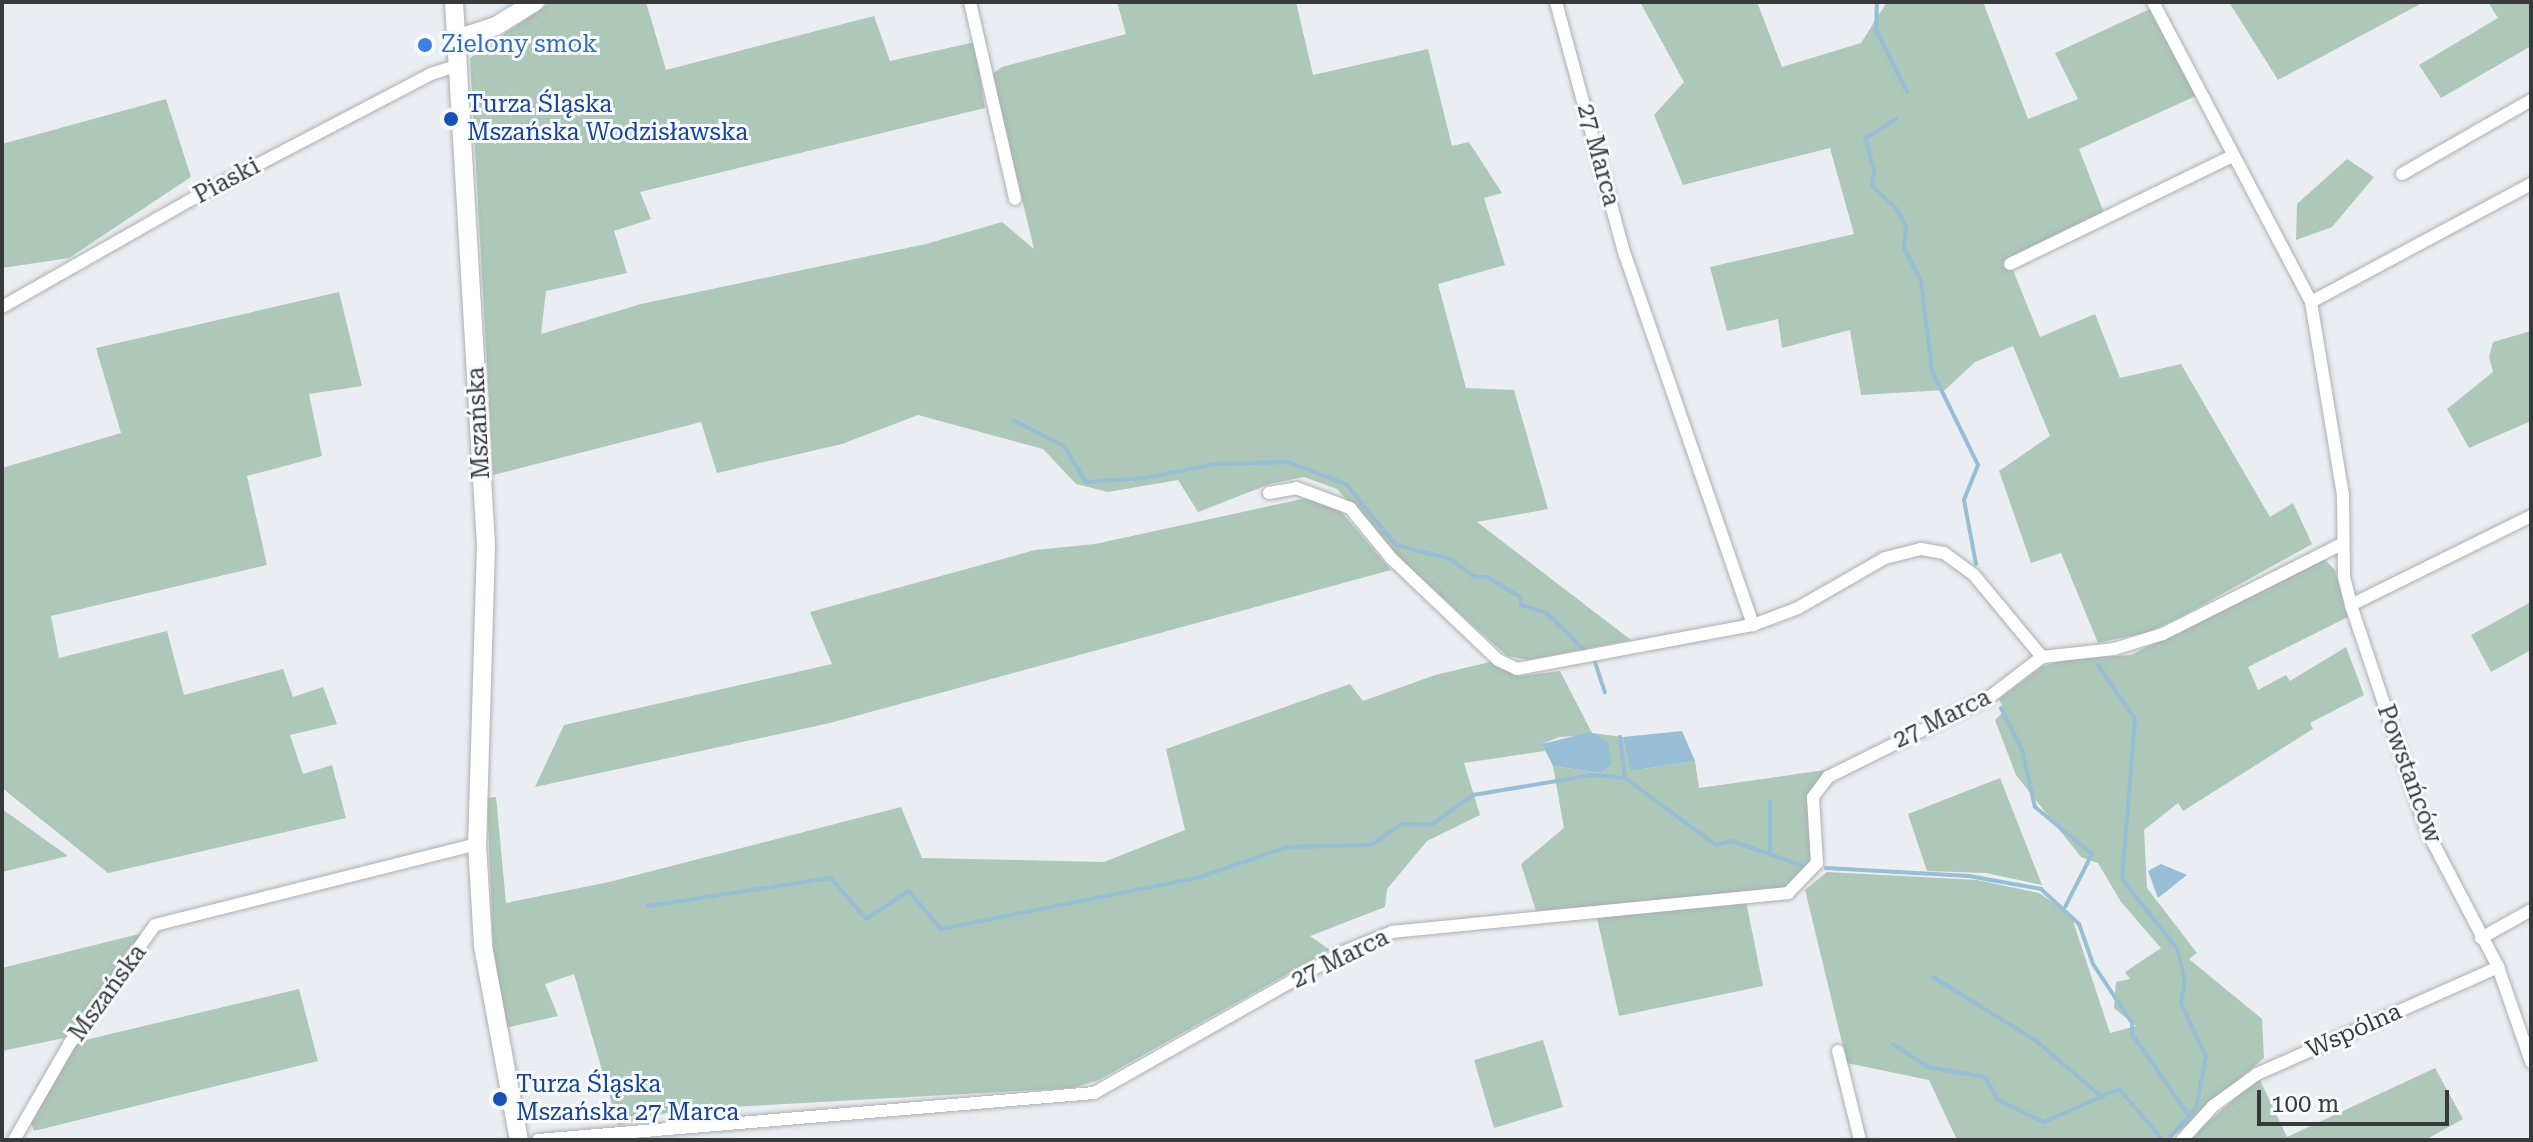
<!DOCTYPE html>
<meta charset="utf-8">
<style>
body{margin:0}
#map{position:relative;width:2533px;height:1142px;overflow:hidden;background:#eaeef2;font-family:"Roboto Serif",serif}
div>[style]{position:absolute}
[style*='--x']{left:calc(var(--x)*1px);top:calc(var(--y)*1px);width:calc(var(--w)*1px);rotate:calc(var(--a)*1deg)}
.green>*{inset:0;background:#adc7b8}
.water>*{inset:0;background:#98bed6}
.stream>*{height:4px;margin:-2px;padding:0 2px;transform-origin:2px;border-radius:2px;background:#98bed6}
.roads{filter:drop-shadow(0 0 2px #abafb2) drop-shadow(0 0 2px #abafb2)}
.street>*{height:12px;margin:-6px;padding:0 6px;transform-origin:6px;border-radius:6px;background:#fff}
.secondary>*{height:18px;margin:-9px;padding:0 9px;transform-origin:9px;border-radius:9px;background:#fff}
.dots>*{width:22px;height:22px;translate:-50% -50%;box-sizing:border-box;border:4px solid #f8fbfe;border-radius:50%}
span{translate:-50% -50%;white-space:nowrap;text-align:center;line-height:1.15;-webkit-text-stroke:6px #f8fbfe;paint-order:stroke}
.shop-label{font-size:24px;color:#366cbe}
.left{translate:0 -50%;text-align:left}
.transit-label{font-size:24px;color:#164399}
.street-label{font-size:24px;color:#38393b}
.frame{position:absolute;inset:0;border:4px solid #38393b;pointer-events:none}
.scale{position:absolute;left:2257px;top:1090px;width:192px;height:36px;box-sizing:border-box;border:4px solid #38393b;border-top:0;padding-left:10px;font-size:24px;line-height:28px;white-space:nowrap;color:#38393b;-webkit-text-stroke:6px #f8fbfe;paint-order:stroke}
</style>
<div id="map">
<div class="green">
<div style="clip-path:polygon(550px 2px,646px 2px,666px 70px,874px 16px,890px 61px,975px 42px,985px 108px,640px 192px,651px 219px,614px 231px,627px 273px,546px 291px,541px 334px,641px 304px,926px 244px,1002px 222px,1034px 249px,992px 74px,1002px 67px,1126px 34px,1117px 2px,1296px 2px,1313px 75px,1428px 49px,1452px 146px,1469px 142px,1502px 193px,1484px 198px,1505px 265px,1438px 284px,1466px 388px,1514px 390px,1548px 509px,1477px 522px,1631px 640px,1529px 660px,1507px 656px,1401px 560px,1337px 489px,1304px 477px,1270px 484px,1198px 512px,1178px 480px,1108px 492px,1076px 484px,1043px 449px,918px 415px,842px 444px,717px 473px,701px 422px,493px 475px,470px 58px)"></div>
<div style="clip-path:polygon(1640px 2px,1757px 2px,1782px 67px,1861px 43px,1887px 2px,1983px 2px,2028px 119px,2078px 99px,2055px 53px,2152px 8px,2198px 95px,2079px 149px,2104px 213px,2008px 258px,2040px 337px,2095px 314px,2120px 378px,2181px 364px,2270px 517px,2293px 503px,2312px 544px,2181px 617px,2149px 632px,2098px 643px,2061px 553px,2031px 563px,1999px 471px,2050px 436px,2013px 346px,1975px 362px,1945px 390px,1861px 395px,1850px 330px,1782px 348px,1778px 319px,1727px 331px,1710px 267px,1854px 234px,1830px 148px,1683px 185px,1654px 115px,1684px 82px)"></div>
<div style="clip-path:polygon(2229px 2px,2424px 2px,2278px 80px)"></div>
<div style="clip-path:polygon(2488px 2px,2531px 2px,2531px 46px,2441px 98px,2419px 65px,2498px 18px)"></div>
<div style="clip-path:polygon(166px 99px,191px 177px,69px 258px,2px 268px,2px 144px)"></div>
<div style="clip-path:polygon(2347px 159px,2374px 177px,2332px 227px,2296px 240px,2297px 204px)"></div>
<div style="clip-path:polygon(339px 292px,362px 386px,309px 394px,322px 456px,247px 476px,267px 565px,51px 616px,59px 658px,167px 631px,184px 695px,283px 669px,293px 697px,323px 687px,337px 724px,290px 735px,303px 774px,332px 765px,346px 818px,108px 873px,2px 788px,2px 468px,121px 433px,96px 348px)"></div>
<div style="clip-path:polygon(2531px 331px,2531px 421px,2469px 448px,2447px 409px,2493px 372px,2489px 357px,2493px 342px)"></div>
<div style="clip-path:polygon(1307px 498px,1338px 508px,1391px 570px,830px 723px,535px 787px,564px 725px,832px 664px,810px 612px,1035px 550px,1095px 544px)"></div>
<div style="clip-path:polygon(2322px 557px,2335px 570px,2348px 617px,2248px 667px,2258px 690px,2286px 675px,2290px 681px,2346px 647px,2364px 695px,2310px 723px,2313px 729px,2183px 811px,2178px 803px,2144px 830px,2147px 888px,2197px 953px,2189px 959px,2262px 1019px,2264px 1058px,2169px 1140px,1957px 1140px,1929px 1080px,1847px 1063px,1805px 890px,1827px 872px,1977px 880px,2039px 893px,2071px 915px,2110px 1033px,2136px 1026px,2114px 1008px,2116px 982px,2130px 979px,2125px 972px,2161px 948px,2121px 902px,2098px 863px,2081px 857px,2016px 775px,1995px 720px,2004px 711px,1999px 699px,2041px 667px,2066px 659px,2131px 655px)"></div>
<div style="clip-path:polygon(2531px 602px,2531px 650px,2491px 672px,2471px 635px)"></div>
<div style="clip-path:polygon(1490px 662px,1521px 676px,1560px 671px,1592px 733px,1623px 737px,1630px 771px,1695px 761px,1699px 788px,1825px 770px,1808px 796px,1813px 859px,1799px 883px,1782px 890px,1536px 911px,1521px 864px,1564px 828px,1553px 766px,1601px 773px,1612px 764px,1593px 735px,1559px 737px,1542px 744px,1545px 751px,1464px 763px,1480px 815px,1427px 841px,1387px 889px,1385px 907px,1310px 936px,1330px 950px,1099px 1080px,1072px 1088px,679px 1110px,618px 1125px,574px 974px,545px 984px,558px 1016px,505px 1028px,494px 969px,487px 798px,496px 797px,506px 903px,609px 882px,901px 807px,922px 858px,1104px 862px,1185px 830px,1166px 749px,1350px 684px,1363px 701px,1435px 675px)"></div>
<div style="clip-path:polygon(2000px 778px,2042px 885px,1986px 873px,1927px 871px,1908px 814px)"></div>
<div style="clip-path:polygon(2px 809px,68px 856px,2px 872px)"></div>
<div style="clip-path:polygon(1746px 901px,1763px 986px,1619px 1016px,1597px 918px)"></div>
<div style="clip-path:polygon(143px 933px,69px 1037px,2px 1051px,2px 968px)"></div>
<div style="clip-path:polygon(299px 989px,318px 1061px,34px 1131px,30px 1120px,77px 1042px)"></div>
<div style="clip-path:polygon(1543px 1040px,1563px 1107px,1494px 1128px,1474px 1060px)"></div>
<div style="clip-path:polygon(2435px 1068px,2463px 1119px,2425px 1140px,2187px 1140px,2259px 1078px,2287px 1137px)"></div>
</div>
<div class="water">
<div style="clip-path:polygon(1682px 731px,1695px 761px,1630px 771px,1623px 737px)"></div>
<div style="clip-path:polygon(1591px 732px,1608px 742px,1612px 764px,1601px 773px,1553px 766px,1542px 744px)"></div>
<div style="clip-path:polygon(2161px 864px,2187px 875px,2158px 898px,2148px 871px)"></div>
</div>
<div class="stream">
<div style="--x:1877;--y:2;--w:28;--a:92"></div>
<div style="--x:1876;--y:30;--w:69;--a:63.4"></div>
<div style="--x:1896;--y:119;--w:36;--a:148"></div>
<div style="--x:1865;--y:138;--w:33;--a:74"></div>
<div style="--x:1874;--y:170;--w:16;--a:97"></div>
<div style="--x:1872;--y:186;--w:33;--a:43"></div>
<div style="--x:1896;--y:208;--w:21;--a:62"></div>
<div style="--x:1906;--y:227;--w:21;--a:95"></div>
<div style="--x:1904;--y:248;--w:37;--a:63"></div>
<div style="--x:1921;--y:281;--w:91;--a:83"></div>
<div style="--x:1932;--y:371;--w:105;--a:63.9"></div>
<div style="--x:1978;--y:465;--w:38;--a:112"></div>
<div style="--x:1964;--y:500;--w:65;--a:79.4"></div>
<div style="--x:1013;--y:420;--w:57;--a:27"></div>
<div style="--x:1064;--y:446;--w:42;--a:58.6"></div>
<div style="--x:1086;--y:482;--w:59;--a:-3.9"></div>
<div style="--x:1145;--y:478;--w:71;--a:-11.3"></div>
<div style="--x:1215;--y:464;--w:73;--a:-1.6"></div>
<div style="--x:1288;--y:462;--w:62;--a:20.8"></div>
<div style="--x:1346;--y:484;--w:79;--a:50.7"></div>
<div style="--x:1396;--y:545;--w:56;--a:14.5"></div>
<div style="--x:1450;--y:559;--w:31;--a:36"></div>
<div style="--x:1475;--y:577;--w:12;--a:0"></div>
<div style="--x:1487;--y:577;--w:39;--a:31"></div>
<div style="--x:1520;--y:597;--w:8;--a:83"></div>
<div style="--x:1521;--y:605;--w:28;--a:18"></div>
<div style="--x:1548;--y:614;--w:54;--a:45"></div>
<div style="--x:1595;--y:662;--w:32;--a:72"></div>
<div style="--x:2098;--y:665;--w:65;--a:55.6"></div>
<div style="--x:2135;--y:719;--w:161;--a:94.6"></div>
<div style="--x:2122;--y:879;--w:89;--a:51.8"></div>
<div style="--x:2177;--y:949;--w:33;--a:76"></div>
<div style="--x:2185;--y:981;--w:22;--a:100"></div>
<div style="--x:2181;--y:1003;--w:60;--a:65.2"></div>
<div style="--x:2206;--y:1057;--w:51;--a:101.3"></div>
<div style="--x:2196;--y:1107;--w:43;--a:130.3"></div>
<div style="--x:2001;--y:708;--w:47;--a:63.4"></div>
<div style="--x:2022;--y:750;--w:58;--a:77.2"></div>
<div style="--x:2035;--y:807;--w:74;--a:39.5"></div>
<div style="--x:2092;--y:854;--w:59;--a:117"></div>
<div style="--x:1620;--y:737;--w:41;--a:83"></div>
<div style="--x:1770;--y:854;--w:53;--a:-90"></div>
<div style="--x:1826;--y:868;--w:143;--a:3.2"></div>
<div style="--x:1969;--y:876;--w:73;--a:10.2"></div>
<div style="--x:2041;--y:889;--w:52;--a:42.6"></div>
<div style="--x:2079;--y:924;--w:42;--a:70.7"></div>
<div style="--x:2093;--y:964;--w:71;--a:56.5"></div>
<div style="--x:2132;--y:1023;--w:11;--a:90"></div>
<div style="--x:2132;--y:1034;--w:100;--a:55.2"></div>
<div style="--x:648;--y:906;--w:185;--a:-8.7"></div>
<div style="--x:831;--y:878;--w:54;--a:49.5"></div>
<div style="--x:866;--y:919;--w:51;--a:-33.1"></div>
<div style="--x:909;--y:891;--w:50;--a:49.9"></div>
<div style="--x:941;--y:929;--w:261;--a:-11.3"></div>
<div style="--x:1197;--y:878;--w:96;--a:-18.8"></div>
<div style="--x:1288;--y:847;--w:83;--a:-1.4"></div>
<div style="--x:1371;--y:845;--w:37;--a:-35"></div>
<div style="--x:1401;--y:824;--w:30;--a:2"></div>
<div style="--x:1431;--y:825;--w:52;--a:-35.5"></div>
<div style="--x:1473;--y:795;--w:121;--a:-9.5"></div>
<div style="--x:1592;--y:775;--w:33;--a:5"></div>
<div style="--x:1625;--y:778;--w:113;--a:36.4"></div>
<div style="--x:1716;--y:845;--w:16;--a:-14"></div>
<div style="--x:1732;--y:841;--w:78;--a:19.4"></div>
<div style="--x:1933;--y:977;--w:120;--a:31.7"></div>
<div style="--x:2035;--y:1040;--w:88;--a:40.4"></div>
<div style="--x:1893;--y:1044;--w:42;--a:33.3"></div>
<div style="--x:1928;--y:1067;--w:58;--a:10"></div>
<div style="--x:1985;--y:1077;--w:26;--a:61"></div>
<div style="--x:1998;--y:1100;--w:51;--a:25.6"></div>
<div style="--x:2044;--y:1122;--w:82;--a:-23.7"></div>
<div style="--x:2119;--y:1089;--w:67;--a:49.2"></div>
</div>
<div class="roads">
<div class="street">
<div style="--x:970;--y:2;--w:202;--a:77.1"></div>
<div style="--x:1556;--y:2;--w:259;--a:74.8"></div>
<div style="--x:1624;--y:252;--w:395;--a:70.9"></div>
<div style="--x:1753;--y:625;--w:48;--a:-20.7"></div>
<div style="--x:1798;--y:608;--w:100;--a:-29.9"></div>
<div style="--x:1885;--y:558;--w:37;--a:-14"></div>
<div style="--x:1921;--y:549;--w:23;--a:10"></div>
<div style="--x:1944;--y:553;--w:37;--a:36"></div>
<div style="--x:1974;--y:575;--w:107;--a:50.3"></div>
<div style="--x:2153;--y:2;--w:339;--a:62.2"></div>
<div style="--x:2311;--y:302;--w:196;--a:80.6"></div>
<div style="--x:2343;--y:495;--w:82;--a:89.3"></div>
<div style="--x:2344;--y:577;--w:32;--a:76"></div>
<div style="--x:2352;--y:608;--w:233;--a:71.5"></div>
<div style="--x:2426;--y:829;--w:156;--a:62.4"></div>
<div style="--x:2498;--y:967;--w:101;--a:70.8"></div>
<div style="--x:2402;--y:174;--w:149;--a:-29.8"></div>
<div style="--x:2010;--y:264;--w:247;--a:-25.9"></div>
<div style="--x:2311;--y:302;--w:250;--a:-28.2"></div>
<div style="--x:2;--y:307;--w:221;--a:-29.6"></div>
<div style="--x:194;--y:198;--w:267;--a:-27.6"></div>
<div style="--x:431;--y:74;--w:28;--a:-18"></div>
<div style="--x:1269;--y:493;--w:27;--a:-10"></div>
<div style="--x:1296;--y:488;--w:58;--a:20.3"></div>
<div style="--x:1350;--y:508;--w:65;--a:50.6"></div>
<div style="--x:1391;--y:558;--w:148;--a:43.6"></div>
<div style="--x:1498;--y:660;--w:21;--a:25"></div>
<div style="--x:1517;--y:669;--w:240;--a:-10.6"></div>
<div style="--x:2351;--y:605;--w:201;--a:-26.3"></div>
<div style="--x:2481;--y:938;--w:57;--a:-29.2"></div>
<div style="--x:1838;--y:1051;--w:92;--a:76.1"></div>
<div style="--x:14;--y:1140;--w:112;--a:-60"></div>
<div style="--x:70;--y:1043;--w:145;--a:-54.2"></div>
<div style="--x:155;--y:925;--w:332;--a:-14.1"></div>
<div style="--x:538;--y:1140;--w:558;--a:-4.83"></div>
<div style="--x:1094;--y:1093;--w:286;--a:-29.5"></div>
<div style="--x:1343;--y:952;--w:53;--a:-22.2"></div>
<div style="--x:1392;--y:932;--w:398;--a:-5.6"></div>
<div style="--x:1788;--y:893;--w:42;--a:-46"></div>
<div style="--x:1817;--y:863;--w:66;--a:-93.5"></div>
<div style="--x:1813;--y:797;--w:25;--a:-53"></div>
<div style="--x:1828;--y:777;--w:182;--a:-26.4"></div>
<div style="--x:1991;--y:696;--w:64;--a:-37.4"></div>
<div style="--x:2042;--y:657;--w:72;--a:-6.3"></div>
<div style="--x:2114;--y:649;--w:51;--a:-17"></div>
<div style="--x:2163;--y:634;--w:200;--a:-26.7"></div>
<div style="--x:2182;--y:1140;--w:46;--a:-47.6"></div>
<div style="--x:2213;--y:1106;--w:54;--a:-36"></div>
<div style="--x:2257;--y:1074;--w:264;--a:-23.9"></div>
</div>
<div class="secondary">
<div style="--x:454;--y:2;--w:544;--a:86.63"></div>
<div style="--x:486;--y:545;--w:299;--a:91.7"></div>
<div style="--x:477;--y:844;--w:102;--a:86.6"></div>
<div style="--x:483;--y:946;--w:197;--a:79.5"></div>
<div style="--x:456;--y:39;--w:42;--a:-18"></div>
<div style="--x:496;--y:26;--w:46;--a:-31.6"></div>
</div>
</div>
<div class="dots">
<div style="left:425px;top:45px;background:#3f7fe0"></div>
<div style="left:451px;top:119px;background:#1a4fb4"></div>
<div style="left:500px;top:1099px;background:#1a4fb4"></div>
</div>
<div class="shop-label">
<span class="left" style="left:441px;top:45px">Zielony smok</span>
</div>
<div class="transit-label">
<span class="left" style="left:467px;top:119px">Turza Śląska<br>Mszańska Wodzisławska</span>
<span class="left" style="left:516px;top:1099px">Turza Śląska<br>Mszańska 27 Marca</span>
</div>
<div class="street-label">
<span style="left:1598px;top:155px;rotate:75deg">27 Marca</span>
<span style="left:227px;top:181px;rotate:-28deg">Piaski</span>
<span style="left:479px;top:423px;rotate:-93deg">Mszańska</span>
<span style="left:1942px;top:719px;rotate:-26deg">27 Marca</span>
<span style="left:2409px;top:774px;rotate:70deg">Powstańców</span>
<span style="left:1340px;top:959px;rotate:-26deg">27 Marca</span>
<span style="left:108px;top:993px;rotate:-54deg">Mszańska</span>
<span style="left:2354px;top:1031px;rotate:-24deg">Wspólna</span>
</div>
<div class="frame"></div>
<div class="scale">100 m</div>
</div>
